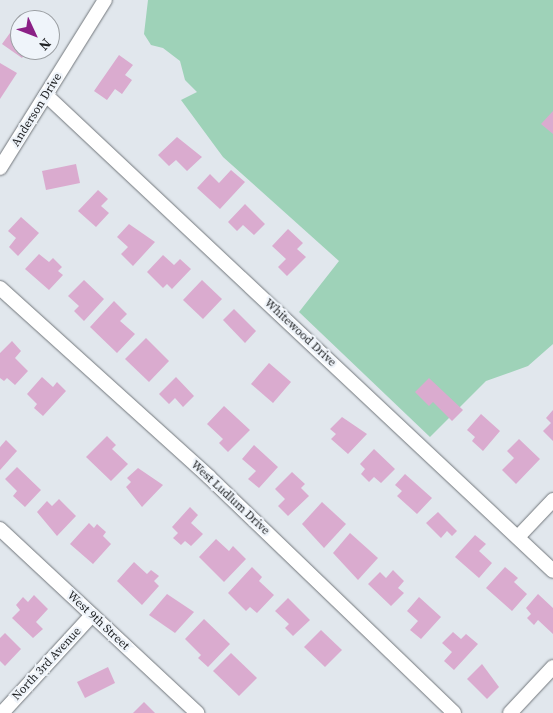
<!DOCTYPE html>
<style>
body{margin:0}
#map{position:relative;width:553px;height:713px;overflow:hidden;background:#e1e7ed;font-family:"Source Serif 4",serif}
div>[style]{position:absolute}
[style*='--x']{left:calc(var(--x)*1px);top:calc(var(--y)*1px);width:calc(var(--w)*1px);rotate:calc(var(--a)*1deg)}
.green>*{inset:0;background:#9ed2b8}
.building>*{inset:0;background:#daabcf}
.roads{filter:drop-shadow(0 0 1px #71767b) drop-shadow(0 0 1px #71767b)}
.minor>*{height:14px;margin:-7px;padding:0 7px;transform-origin:7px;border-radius:7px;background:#fff}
span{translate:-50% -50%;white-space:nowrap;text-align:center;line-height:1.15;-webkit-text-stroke:4.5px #eff4fa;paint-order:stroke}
.street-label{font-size:12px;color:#1d1f21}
.north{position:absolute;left:10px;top:10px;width:50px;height:50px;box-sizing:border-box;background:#eff4fa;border:1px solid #9b9fa3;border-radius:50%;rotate:133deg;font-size:14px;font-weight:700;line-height:20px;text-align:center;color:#1d1f21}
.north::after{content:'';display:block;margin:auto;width:18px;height:22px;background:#8b2086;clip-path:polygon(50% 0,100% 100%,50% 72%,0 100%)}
</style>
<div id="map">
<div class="green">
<div style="clip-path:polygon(148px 0,553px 0,553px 344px,528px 366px,486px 381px,430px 437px,299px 312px,339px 261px,223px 157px,181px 100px,197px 92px,185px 80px,180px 61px,163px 48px,151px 45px,144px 34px)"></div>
</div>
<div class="building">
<div style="clip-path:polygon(23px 15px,31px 20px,20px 20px,20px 50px,28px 50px,22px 58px,2px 44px)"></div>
<div style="clip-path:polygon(119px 55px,133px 65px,125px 75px,132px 80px,122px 94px,115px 89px,107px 100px,94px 91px)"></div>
<div style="clip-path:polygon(0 63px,17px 73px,0 99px)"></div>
<div style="clip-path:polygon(553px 111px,553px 134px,541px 124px)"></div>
<div style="clip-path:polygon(177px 137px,202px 157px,187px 171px,176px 160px,169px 166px,158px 155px)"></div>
<div style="clip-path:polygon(76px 164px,80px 183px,46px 190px,42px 171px)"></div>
<div style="clip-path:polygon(231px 170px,245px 182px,220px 209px,197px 188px,210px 174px,219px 183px)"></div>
<div style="clip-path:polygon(98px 190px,108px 199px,101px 206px,109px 213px,96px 227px,78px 211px)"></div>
<div style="clip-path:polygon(245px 204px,265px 224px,254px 235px,243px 225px,237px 231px,228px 222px)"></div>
<div style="clip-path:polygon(21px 217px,39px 233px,18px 256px,9px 247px,16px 238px,8px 231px)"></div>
<div style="clip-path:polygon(129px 224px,155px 242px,133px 266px,121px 254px,128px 247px,117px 237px)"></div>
<div style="clip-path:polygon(288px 229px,303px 243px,297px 249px,306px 257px,287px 276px,278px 267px,286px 259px,272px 246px)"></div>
<div style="clip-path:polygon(39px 254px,49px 262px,53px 258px,62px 267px,58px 271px,63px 275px,49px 290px,25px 269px)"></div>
<div style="clip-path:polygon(163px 255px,174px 265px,180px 259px,191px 269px,172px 289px,167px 284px,163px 288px,147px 272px)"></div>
<div style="clip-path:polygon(84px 280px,104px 299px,84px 321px,74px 311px,79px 306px,68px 296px)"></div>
<div style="clip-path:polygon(202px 280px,222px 299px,203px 319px,183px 300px)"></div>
<div style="clip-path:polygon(114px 301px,127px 314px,120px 321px,135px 334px,117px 353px,90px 327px)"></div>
<div style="clip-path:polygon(234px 309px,256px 331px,245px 343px,223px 320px)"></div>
<div style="clip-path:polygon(146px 338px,169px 361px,149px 382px,125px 359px)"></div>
<div style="clip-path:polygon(12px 341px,21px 351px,15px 358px,28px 371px,15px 385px,7px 378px,4px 381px,0 378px,0 353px)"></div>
<div style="clip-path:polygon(269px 363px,291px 382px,273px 403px,251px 384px)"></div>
<div style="clip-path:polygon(42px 377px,53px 387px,57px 382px,66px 391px,43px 416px,34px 408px,37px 404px,27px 394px)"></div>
<div style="clip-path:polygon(176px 377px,194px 396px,183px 407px,175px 398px,169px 404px,159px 394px)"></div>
<div style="clip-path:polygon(429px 378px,463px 410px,452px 421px,433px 402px,429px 406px,415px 392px)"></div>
<div style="clip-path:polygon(224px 406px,250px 430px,228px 452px,219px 443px,223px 439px,207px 424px)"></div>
<div style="clip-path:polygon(553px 410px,553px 441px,543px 431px,551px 423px,546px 418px)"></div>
<div style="clip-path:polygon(481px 414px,500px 431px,483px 451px,472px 441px,475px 437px,467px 430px)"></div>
<div style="clip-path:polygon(342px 417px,367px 434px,348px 454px,331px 439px,336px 434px,330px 429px)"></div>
<div style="clip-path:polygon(107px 436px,116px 445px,112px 449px,128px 464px,111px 481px,86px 457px)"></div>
<div style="clip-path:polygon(519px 439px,540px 459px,516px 484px,502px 470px,514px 458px,507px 451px)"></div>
<div style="clip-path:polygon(6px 440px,17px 451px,0 470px,0 447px)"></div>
<div style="clip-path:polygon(254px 445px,278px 467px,259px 488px,248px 479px,256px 471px,242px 459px)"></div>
<div style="clip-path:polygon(374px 449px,395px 469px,381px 483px,374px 477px,369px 482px,361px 474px,365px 469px,360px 464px)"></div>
<div style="clip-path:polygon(17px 467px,41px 490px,25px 507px,13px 496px,17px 491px,5px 479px)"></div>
<div style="clip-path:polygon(138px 468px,163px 485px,142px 507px,126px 487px,131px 482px,127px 478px)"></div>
<div style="clip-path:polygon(292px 472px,305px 484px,301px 488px,309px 496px,288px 516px,278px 506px,285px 499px,275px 489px)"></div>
<div style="clip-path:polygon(405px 474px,432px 498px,417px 514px,397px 496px,402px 491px,395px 485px)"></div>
<div style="clip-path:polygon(59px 499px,76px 516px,57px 536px,37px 512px,47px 501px,52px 506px)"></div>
<div style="clip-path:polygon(322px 502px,346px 524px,324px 548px,302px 524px)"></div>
<div style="clip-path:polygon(190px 507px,198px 515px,191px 523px,203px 534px,191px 546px,185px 541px,181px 545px,173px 538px,178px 533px,172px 527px)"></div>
<div style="clip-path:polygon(438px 512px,457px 531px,452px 536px,447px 531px,441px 538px,426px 523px)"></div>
<div style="clip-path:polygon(89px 523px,94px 528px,97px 524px,106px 532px,103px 536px,111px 544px,93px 564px,70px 544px)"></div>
<div style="clip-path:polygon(350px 533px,378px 558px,358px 580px,333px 553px)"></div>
<div style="clip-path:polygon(475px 535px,486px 544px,479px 551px,492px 563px,479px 578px,455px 557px)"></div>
<div style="clip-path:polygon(216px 539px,229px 551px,233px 546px,246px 559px,224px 582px,199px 557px)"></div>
<div style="clip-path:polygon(134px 562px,147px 574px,151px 570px,159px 576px,154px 581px,159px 586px,142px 605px,117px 581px)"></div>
<div style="clip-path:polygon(252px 567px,262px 577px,259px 581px,274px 595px,257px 613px,250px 607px,246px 611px,228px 593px)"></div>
<div style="clip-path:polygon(505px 567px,518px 578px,514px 582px,527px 594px,512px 611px,486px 588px)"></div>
<div style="clip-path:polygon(393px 570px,404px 581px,398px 588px,404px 593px,391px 606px,368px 584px,380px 572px,386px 578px)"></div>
<div style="clip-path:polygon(167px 594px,194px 612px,175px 633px,149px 615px)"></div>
<div style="clip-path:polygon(538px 594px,553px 608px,553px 634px,538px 620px,534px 625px,527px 618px,531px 614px,526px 608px)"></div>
<div style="clip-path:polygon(34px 595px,48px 609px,36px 622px,43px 629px,33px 638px,12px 618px,20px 610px,16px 605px,23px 597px,28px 602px)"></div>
<div style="clip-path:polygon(419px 597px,441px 617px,421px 639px,410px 630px,418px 621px,407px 611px)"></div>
<div style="clip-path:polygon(288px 598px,310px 620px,293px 636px,285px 628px,289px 624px,275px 611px)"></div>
<div style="clip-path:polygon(204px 619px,230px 644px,208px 667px,198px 658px,201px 655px,185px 639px)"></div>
<div style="clip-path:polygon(321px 630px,342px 650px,325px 667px,304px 647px)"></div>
<div style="clip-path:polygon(453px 632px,461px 639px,466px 634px,478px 644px,454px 670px,444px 661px,452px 652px,442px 643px)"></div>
<div style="clip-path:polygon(5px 633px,21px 649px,5px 666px,0 661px,0 638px)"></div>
<div style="clip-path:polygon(231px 653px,257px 678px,239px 696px,213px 671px)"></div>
<div style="clip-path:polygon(482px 664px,499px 687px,487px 699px,467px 679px)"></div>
<div style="clip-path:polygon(108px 667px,115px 683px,85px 698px,77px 682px)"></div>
<div style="clip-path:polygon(144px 702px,155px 713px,133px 713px)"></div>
</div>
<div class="roads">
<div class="minor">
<div style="--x:46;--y:95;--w:695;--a:43.19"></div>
<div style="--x:0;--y:168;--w:198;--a:-58"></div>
<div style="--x:0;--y:288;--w:282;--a:42.1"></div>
<div style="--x:209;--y:477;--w:340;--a:43.9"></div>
<div style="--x:0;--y:529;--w:270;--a:43"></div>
<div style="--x:518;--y:537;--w:51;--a:-46.6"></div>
<div style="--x:2;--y:713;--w:133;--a:-47.4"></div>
<div style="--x:510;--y:713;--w:63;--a:-46.9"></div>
</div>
</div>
<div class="street-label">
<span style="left:37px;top:110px;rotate:-58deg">Anderson Drive</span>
<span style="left:300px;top:333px;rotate:43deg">Whitewood Drive</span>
<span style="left:230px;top:498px;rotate:43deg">West Ludlum Drive</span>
<span style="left:98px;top:621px;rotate:43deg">West 9th Street</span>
<span style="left:47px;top:664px;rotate:-47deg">North 3rd Avenue</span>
</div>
<div class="north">N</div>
</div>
